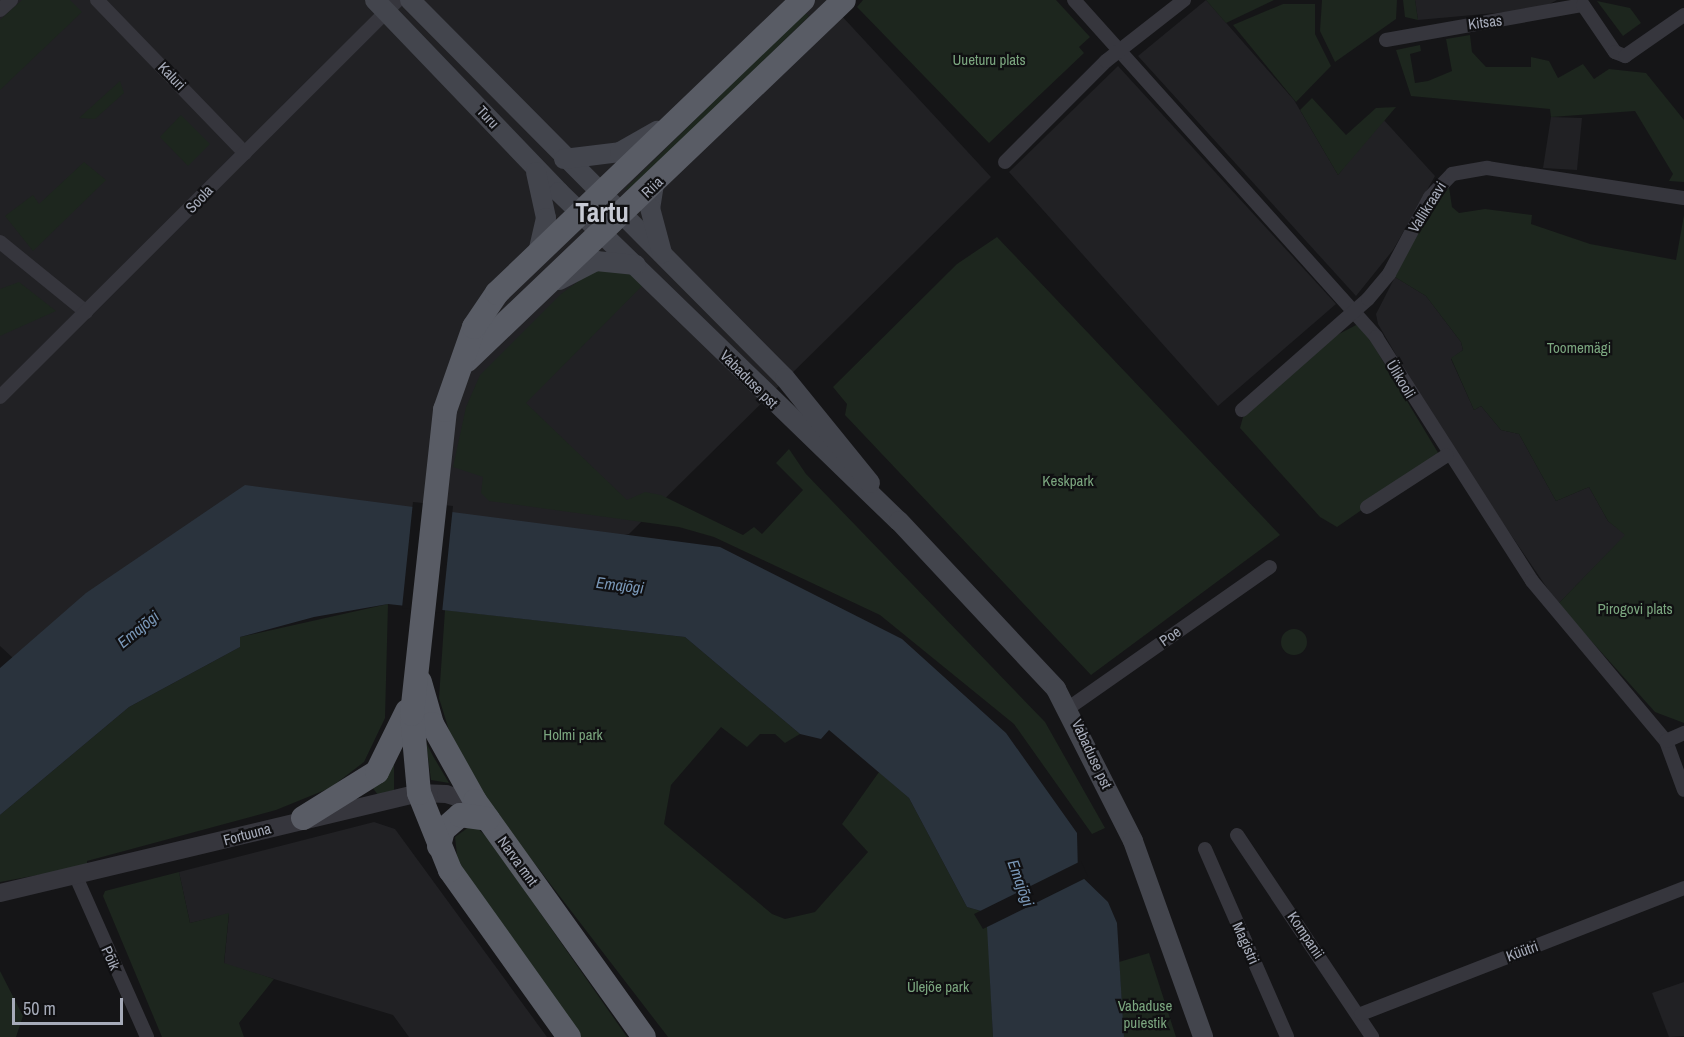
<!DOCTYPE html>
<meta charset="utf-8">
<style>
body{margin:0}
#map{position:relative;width:1684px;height:1037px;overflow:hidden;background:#151517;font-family:"Archivo Narrow",sans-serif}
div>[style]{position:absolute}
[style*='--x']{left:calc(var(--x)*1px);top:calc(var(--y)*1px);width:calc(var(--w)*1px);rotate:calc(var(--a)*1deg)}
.built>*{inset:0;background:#212124}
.green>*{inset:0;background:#1d261e}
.round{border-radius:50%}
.water>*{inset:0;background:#2a333d}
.pier>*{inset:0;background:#151517}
.minor>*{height:14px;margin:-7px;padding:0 7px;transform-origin:7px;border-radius:7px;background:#36363d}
.tertiary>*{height:18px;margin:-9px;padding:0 9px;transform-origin:9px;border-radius:9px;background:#36363d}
.secondary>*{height:20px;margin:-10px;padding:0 10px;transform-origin:10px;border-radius:10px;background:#43454d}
.trunk>*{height:24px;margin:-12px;padding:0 12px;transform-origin:12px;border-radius:12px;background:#595c65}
span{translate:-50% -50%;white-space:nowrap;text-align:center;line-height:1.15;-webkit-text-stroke:4.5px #101012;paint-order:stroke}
.street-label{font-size:15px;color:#a6abb9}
.park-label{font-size:15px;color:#7ba67f}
.water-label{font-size:16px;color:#7997b7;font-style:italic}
.town-label{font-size:27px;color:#c7cad4;font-weight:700}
.scale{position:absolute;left:12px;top:998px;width:111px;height:27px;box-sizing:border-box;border:3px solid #a6abb9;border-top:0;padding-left:8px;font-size:18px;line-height:21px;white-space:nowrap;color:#a6abb9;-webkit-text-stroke:4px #101012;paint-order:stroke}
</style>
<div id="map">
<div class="built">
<div style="clip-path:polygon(0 0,827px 0,991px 177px,629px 534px,14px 659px,0 646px)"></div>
<div style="clip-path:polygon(1206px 0,1294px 100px,1338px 175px,1382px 118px,1435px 176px,1393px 250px,1356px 296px,1138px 56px)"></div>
<div style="clip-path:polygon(1415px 0,1557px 0,1540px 9px,1418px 20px)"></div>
<div style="clip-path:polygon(1118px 66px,1336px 304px,1218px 406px,1009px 172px)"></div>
<div style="clip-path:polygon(1551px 117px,1582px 118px,1577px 170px,1543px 168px)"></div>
<div style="clip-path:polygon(1395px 277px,1426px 296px,1461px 342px,1463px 350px,1451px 359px,1474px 410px,1481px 406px,1501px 430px,1519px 434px,1556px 501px,1589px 487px,1608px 521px,1626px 535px,1558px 604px,1441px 432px,1378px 324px,1376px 314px)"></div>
<div style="clip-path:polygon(374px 822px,395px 829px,547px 1037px,409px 1037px,393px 1015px,224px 964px,229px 914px,190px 923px,179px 872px)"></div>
<div style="clip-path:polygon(1684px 982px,1684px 1036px,1669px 1037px,1652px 993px)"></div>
</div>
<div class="green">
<div style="clip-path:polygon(22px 0,70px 0,82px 12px,0 90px,0 20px)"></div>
<div style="clip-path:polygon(863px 0,1056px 0,1090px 37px,1079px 47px,1084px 53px,989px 143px,857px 7px)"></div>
<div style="clip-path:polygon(1206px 0,1274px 0,1226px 23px)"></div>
<div style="clip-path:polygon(1322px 0,1397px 0,1396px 19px,1335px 62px,1320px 31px)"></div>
<div style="clip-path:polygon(1403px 0,1415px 0,1418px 20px,1405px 17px)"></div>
<div style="clip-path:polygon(1597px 1px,1630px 8px,1641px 23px,1623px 36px)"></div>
<div style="clip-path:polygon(1283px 4px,1315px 4px,1315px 34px,1331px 66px,1296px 102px,1233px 25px)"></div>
<div style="clip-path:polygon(804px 12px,809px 16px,630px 191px,625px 189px)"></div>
<div style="clip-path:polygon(1470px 35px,1472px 52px,1486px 67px,1531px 67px,1531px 57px,1549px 61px,1558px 78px,1583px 64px,1594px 79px,1609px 69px,1646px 73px,1684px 120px,1684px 182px,1669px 181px,1673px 174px,1635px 111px,1551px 117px,1550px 109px,1411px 96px,1396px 50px,1420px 45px,1421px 51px,1410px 54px,1415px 83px,1428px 81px,1452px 71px,1446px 39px)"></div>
<div style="clip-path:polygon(120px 81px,124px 93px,95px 119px,79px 118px)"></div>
<div style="clip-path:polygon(1312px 98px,1346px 135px,1376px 108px,1396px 107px,1338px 175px,1300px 110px)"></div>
<div style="clip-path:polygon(181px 115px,210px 144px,188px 166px,160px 137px)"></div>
<div style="clip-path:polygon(84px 162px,106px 180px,33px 251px,5px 216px,33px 195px,39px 204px)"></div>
<div style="clip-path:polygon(1449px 187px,1452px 207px,1459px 213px,1485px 209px,1532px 215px,1531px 224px,1590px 244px,1676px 260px,1684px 215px,1684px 723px,1655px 712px,1558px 604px,1625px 535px,1608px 521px,1589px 487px,1556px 501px,1519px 434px,1501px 430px,1481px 406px,1474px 410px,1451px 358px,1463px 350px,1461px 342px,1426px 296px,1395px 277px,1422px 223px)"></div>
<div style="clip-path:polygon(997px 237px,1280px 535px,1091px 675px,845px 415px,847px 404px,833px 387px,957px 264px)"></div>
<div style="clip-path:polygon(598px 267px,623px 269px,644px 284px,526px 403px,627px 500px,645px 492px,661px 495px,743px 535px,754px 527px,762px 534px,803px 490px,776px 463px,789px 449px,806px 474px,1045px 722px,1105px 828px,1092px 834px,1014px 724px,880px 615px,714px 537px,679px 527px,489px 501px,481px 493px,483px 477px,453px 467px,466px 407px,480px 375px,561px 294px)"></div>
<div style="clip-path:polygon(19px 282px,56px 311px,0 336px,0 289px)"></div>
<div style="clip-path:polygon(1360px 323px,1440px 456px,1337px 527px,1320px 517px,1240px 428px,1243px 417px,1314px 347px)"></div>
<div style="clip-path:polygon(388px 604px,385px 718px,364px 762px,330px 788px,276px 810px,87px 861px,87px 866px,0 882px,0 815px,129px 707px,240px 647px,240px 637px)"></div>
<div style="clip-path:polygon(445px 610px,685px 637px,800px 734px,785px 743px,775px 734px,760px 734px,747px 747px,721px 727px,671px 785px,664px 824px,772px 914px,785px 919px,815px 912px,868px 852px,842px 824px,879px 772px,909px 798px,967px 907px,981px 911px,988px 927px,993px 1037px,668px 1037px,488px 803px,452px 740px,439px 698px)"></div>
<div class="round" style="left:1281px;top:629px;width:26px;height:26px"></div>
<div style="clip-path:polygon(426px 742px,433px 756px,449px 783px,431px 780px)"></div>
<div style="clip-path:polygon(394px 764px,394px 790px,378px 795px,372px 787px)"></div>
<div style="clip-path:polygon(473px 824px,488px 838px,627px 1037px,581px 1037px,458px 864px,455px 837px)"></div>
<div style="clip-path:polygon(179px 872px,190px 923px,229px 913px,224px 963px,274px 979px,239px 1023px,244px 1037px,162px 1037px,103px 896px,105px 891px)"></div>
<div style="clip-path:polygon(1149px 953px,1176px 1037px,1124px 1037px,1119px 962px)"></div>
<div style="clip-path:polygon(0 971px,23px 1016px,16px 1037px,0 1037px)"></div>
</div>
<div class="water">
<div style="clip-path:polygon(245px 485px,720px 547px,902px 639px,1006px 733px,1077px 833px,1078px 873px,1108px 902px,1117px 923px,1124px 1037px,993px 1037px,987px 927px,981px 911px,967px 907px,909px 798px,829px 730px,821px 739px,800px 734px,685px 637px,388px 604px,314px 617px,240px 637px,240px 647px,129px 707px,0 815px,0 668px,86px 593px)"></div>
</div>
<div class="pier">
<div style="clip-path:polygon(413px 502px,453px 506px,442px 613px,402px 608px)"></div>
<div style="clip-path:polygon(1081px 861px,1088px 877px,983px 929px,974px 914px)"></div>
</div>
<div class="minor">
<div style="--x:97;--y:0;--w:213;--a:46"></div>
<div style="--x:1074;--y:0;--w:453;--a:48.1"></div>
<div style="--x:1376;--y:337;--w:290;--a:57.4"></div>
<div style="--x:1532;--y:581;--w:209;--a:50.1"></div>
<div style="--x:1666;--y:741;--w:52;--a:69.8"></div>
<div style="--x:0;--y:10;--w:15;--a:-42"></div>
<div style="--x:1386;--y:40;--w:200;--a:-10.1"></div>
<div style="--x:1583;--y:5;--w:57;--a:55.8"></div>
<div style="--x:1615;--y:52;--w:11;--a:22"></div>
<div style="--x:1625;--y:56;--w:72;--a:-34.8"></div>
<div style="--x:1005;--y:162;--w:143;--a:-45"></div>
<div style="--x:1106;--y:61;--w:99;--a:-38"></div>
<div style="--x:0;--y:242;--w:111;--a:39.1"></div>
<div style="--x:0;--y:397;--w:562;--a:-44.93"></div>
<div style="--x:1242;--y:410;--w:168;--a:-41.4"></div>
<div style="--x:1368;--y:299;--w:33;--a:-50"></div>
<div style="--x:1389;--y:274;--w:87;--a:-62"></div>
<div style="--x:1430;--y:197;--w:32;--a:-46"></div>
<div style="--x:1452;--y:174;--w:36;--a:-10"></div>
<div style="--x:1487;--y:168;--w:199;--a:8.7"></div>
<div style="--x:1367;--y:507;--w:95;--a:-33"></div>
<div style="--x:1070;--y:707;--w:244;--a:-35"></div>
<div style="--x:1666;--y:741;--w:20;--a:-24"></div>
<div style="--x:1237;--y:835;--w:243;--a:56.2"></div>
<div style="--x:1205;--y:849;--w:205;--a:66.4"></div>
<div style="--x:77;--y:879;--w:173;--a:66.1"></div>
<div style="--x:1361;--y:1014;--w:347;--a:-21.3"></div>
</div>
<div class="tertiary">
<div style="--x:0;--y:893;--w:431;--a:-13.4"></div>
<div style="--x:419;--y:793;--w:27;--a:2"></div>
<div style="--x:446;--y:794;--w:24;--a:17"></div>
<div style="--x:469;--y:801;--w:16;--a:45"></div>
</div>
<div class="secondary">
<div style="--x:375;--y:0;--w:266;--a:46.2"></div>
<div style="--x:559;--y:192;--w:473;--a:44.1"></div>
<div style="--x:899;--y:521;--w:230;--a:46.9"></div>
<div style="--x:1056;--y:689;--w:170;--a:63.1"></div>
<div style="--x:1133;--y:841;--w:208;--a:70.3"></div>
<div style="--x:410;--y:0;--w:532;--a:45.23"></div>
<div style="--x:785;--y:378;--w:135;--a:51"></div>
<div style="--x:564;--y:159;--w:56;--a:-7.1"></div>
<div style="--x:620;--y:152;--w:43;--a:-29.6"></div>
<div style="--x:536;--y:172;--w:47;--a:77.7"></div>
<div style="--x:546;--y:218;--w:32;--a:103"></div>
<div style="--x:654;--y:184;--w:24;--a:99"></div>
<div style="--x:650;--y:208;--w:47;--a:75.1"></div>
<div style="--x:559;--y:280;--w:42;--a:-27.2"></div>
<div style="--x:596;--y:261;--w:40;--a:5.7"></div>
</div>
<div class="trunk">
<div style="--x:467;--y:360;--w:521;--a:-43.68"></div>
<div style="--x:420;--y:682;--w:44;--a:74.1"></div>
<div style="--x:432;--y:724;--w:88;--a:60.8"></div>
<div style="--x:475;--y:801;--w:290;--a:54.4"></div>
<div style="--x:303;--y:818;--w:87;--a:-31.9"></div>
<div style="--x:377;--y:772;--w:68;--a:-63.8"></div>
<div style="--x:439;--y:846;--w:16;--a:-76"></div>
<div style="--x:443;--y:830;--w:23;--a:-41"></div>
<div style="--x:460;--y:815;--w:28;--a:8"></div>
<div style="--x:569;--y:1037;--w:205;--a:-125.5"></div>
<div style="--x:450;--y:870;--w:83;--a:-111.9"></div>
<div style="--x:419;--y:793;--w:79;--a:-95.1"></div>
<div style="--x:412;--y:714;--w:306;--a:-83.8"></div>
<div style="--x:445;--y:410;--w:88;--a:-70.7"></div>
<div style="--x:474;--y:327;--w:41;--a:-55.9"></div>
<div style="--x:497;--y:293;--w:424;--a:-43.8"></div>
</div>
<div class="street-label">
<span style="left:1485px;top:22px;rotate:-7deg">Kitsas</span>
<span style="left:172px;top:76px;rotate:46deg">Kaluri</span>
<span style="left:488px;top:117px;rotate:47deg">Turu</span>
<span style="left:652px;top:187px;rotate:-44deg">Riia</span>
<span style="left:199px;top:199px;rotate:-46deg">Soola</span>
<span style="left:1427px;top:207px;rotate:-58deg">Vallikraavi</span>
<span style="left:749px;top:379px;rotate:45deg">Vabaduse pst</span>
<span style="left:1401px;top:379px;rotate:59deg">Ülikooli</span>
<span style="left:1170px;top:636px;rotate:-35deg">Poe</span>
<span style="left:1092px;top:754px;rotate:65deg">Vabaduse pst</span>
<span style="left:247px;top:834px;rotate:-15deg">Fortuuna</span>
<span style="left:518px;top:861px;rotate:54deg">Narva mnt</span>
<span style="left:1306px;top:935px;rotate:56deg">Kompanii</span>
<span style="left:1246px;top:943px;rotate:66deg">Magistri</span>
<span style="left:1522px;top:951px;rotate:-20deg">Küütri</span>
<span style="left:111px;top:958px;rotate:66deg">Põik</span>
</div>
<div class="park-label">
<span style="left:989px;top:60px">Uueturu plats</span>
<span style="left:1579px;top:348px">Toomemägi</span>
<span style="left:1068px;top:481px">Keskpark</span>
<span style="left:1635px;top:609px">Pirogovi plats</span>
<span style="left:573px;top:735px">Holmi park</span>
<span style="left:938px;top:987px">Ülejõe park</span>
<span style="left:1145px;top:1014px">Vabaduse<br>puiestik</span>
</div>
<div class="water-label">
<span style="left:620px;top:585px;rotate:7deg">Emajõgi</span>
<span style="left:138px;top:629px;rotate:-39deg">Emajõgi</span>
<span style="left:1021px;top:883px;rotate:70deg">Emajõgi</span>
</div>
<div class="town-label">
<span style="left:602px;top:213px">Tartu</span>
</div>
<div class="scale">50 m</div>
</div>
